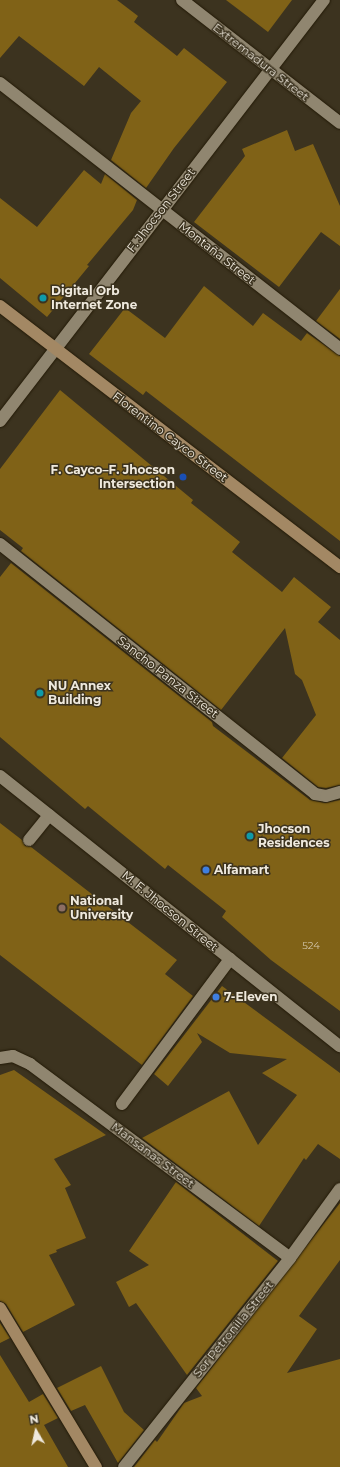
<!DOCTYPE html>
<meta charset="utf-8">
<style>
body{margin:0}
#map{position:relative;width:340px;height:1467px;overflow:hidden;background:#3c331f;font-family:Montserrat,sans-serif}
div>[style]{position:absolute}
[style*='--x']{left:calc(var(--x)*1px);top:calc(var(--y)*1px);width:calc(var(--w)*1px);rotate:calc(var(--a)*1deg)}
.building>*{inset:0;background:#806217}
.roads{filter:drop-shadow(0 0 1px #231a07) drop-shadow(0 0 1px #231a07)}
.lane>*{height:12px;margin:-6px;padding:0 6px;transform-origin:6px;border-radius:6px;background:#908670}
.street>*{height:12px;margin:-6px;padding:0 6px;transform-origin:6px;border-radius:6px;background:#908670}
.secondary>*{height:12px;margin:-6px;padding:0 6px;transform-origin:6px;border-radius:6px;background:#a38864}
.dots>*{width:11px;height:11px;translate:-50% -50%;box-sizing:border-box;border:2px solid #3c331f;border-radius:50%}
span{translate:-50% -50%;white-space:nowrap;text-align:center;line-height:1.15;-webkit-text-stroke:3px #3c331f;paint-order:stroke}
.number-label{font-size:10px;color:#d3c7ac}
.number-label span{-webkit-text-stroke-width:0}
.street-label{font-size:12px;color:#efe9dd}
.poi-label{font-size:12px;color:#efe9dd;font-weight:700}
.left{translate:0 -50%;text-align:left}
.right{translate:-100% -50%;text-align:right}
.north{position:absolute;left:16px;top:1411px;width:40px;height:40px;-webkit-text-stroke:3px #3c331f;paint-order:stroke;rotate:351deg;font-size:11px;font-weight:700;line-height:16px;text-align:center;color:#efe9dd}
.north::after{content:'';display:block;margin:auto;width:14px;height:18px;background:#efe9dd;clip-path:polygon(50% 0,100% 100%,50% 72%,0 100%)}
</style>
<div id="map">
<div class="building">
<div style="clip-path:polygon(0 0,117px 0,138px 16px,134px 22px,177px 56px,184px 48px,227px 82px,174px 148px,146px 188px,111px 160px,131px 113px,141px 101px,99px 67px,84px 86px,19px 36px,0 58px)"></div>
<div style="clip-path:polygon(226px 0,292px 0,268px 32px)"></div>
<div style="clip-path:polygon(287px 130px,295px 151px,313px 144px,340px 206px,340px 246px,321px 232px,279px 287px,194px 222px,245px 156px,242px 149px)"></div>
<div style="clip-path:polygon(84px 170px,101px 184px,105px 174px,137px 200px,133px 210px,87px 265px,89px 266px,47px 317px,0 278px,0 198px,37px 227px)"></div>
<div style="clip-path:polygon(204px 286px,253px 326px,263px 313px,301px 341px,307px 333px,340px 356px,340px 541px,146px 391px,143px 395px,89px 354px,125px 308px,165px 338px)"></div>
<div style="clip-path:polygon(340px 289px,340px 339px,316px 321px)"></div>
<div style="clip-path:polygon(60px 390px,193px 500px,191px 503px,240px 542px,232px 552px,282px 592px,294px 577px,331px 607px,318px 622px,340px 640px,340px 785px,326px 788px,318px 787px,282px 758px,316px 715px,302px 680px,295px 674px,285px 628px,221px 710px,21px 551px,23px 548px,0 530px,0 469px)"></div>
<div style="clip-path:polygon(11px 563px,212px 722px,213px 726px,310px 800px,325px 803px,340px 800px,340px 1011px,271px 960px,222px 917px,226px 911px,168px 865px,165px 869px,88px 806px,85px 809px,0 737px,0 577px)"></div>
<div style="clip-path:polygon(0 823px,22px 840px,25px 846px,31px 847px,177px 960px,165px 974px,193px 996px,142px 1065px,0 955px)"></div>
<div style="clip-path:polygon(222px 986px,340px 1073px,340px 1159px,318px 1144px,306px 1160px,304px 1158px,259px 1226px,142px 1138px,229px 1091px,258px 1145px,297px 1095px,262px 1073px,287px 1059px,230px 1053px,197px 1033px,202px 1042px,168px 1086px,154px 1074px)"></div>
<div style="clip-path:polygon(14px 1070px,106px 1135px,54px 1159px,71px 1185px,65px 1188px,86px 1238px,56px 1250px,57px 1252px,49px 1255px,75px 1305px,23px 1332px,6px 1304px,0 1301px,0 1075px)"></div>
<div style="clip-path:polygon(176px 1182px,278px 1261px,187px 1375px,136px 1303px,129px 1307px,116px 1282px,149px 1265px,129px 1251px)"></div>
<div style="clip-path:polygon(340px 1203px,340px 1260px,299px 1316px,317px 1329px,287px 1373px,340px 1359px,340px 1467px,134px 1467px,155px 1440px,157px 1442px,184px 1403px,202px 1396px,196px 1388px)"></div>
<div style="clip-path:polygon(0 1323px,10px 1338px,0 1343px)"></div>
<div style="clip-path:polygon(0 1355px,29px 1402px,43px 1394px,58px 1418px,44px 1425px,68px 1467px,0 1467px)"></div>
<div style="clip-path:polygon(101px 1366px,124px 1412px,144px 1430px,118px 1463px,85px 1405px,71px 1411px,57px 1388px)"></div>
</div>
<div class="roads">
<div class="lane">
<div style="--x:0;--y:83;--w:432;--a:38"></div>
<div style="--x:0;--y:544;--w:402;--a:38.4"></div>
<div style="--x:315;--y:794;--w:11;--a:10"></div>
<div style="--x:326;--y:796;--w:15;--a:-16"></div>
<div style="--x:29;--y:840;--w:32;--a:-51"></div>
<div style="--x:122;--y:1104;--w:181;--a:-53.3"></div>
</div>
<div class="street">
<div style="--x:182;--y:0;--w:200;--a:37.9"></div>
<div style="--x:0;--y:421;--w:531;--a:-52.42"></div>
<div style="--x:0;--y:776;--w:434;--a:38.5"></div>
<div style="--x:0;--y:1058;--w:13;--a:-9"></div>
<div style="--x:13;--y:1056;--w:19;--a:25"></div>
<div style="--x:30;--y:1064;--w:324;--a:36.7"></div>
<div style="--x:124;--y:1467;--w:267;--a:-51.5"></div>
<div style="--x:290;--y:1258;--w:85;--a:-54.1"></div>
</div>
<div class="secondary">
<div style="--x:0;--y:306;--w:429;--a:37.5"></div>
<div style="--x:0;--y:1308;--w:186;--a:58.9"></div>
</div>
</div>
<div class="dots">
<div style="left:43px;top:298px;background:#0f9aa8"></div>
<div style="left:183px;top:477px;background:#1a4fb4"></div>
<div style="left:40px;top:693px;background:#0f9aa8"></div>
<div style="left:250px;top:836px;background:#0f9aa8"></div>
<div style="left:206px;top:870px;background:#3f7fe0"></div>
<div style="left:62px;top:908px;background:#8d6e63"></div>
<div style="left:216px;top:997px;background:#3f7fe0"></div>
</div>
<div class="number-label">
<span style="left:311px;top:946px">524</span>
</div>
<div class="street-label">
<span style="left:261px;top:62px;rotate:38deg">Extremadura Street</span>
<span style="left:161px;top:210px;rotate:-52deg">F. Jhocson Street</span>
<span style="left:217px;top:253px;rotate:38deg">Montaña Street</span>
<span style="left:170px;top:437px;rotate:37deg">Florentino Cayco Street</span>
<span style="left:168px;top:677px;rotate:38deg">Sancho Panza Street</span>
<span style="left:170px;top:911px;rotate:39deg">M. F. Jhocson Street</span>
<span style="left:153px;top:1155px;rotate:37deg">Mansanas Street</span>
<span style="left:233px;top:1329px;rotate:-51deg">Sor Petronilla Street</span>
</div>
<div class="poi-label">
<span class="left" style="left:51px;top:298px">Digital Orb<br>Internet Zone</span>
<span class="right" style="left:175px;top:477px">F. Cayco–F. Jhocson<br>Intersection</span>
<span class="left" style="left:48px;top:693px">NU Annex<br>Building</span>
<span class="left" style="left:258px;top:836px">Jhocson<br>Residences</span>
<span class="left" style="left:214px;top:870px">Alfamart</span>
<span class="left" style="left:70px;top:908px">National<br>University</span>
<span class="left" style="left:224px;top:997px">7-Eleven</span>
</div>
<div class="north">N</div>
</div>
